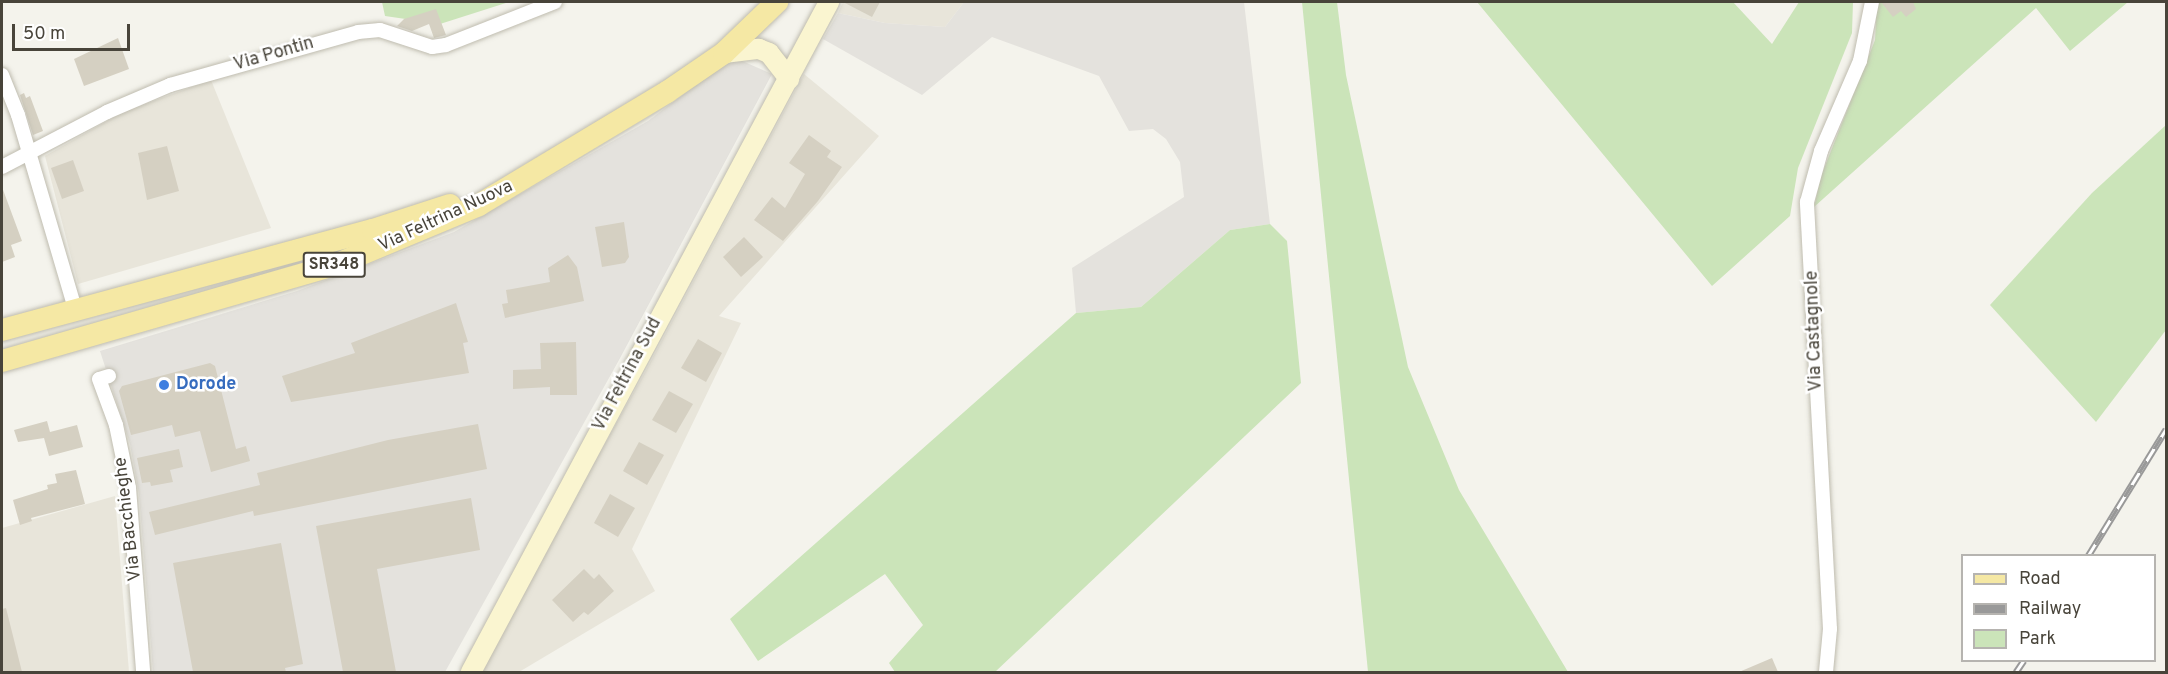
<!DOCTYPE html>
<style>
body{margin:0}
#map{position:relative;width:2168px;height:674px;overflow:hidden;background:#f4f3ec;font-family:Overpass,sans-serif}
div>[style]{position:absolute}
[style*='--x']{left:calc(var(--x)*1px);top:calc(var(--y)*1px);width:calc(var(--w)*1px);rotate:calc(var(--a)*1deg)}
.residential>*{inset:0;background:#e8e5da}
.industrial>*{inset:0;background:#e4e2dd}
.green>*{inset:0;background:#cbe4b9}
.building>*{inset:0;background:#d5d0c2}
.roads{filter:drop-shadow(0 0 2px #bfbcaf) drop-shadow(0 0 2px #bfbcaf)}
.minor>*{height:14px;margin:-7px;padding:0 7px;transform-origin:7px;border-radius:7px;background:#fff}
.secondary>*{height:20px;margin:-10px;padding:0 10px;transform-origin:10px;border-radius:10px;background:#faf5d0}
.primary>*{height:22px;margin:-11px;padding:0 11px;transform-origin:11px;border-radius:11px;background:#f5e8a4}
.rail>*{height:7px;margin-top:-3.5px;transform-origin:0;background:repeating-linear-gradient(90deg,#fff 0 14px,#999 0 28px);box-sizing:border-box;border-block:2px solid #999}
.dots>*{width:16px;height:16px;translate:-50% -50%;box-sizing:border-box;border:3px solid #fff;border-radius:50%}
span{translate:-50% -50%;white-space:nowrap;text-align:center;line-height:1.15;-webkit-text-stroke:5px #fff;paint-order:stroke}
.shield-label span{padding:2px 4px;background:#fff;border:2px solid;border-radius:4px;-webkit-text-stroke-width:0}
.shield-label{font-size:16px;color:#48443a;font-weight:700}
.street-label{font-size:18px;color:#48443a}
.shop-label{font-size:18px;color:#366cbe;font-weight:700}
.left{translate:0 -50%;text-align:left}
.frame{position:absolute;inset:0;border:3px solid #48443a;pointer-events:none}
.legend{position:absolute;left:1961px;top:554px;width:195px;height:108px;box-sizing:border-box;background:#fff;border:2px solid #b6b4b0;margin:0;padding:8px 10px;list-style:none;font-size:18px;color:#48443a}
.legend li{display:flex;align-items:center;gap:12px;height:30px}
.legend b{width:30px;border:2px solid #b6b4b0}
.scale{position:absolute;left:12px;top:24px;width:118px;height:27px;box-sizing:border-box;border:3px solid #48443a;border-top:0;padding-left:8px;font-size:18px;line-height:21px;white-space:nowrap;color:#48443a;-webkit-text-stroke:4px #fff;paint-order:stroke}
</style>
<div id="map">
<div class="residential">
<div style="clip-path:polygon(843px 2px,964px 2px,945px 27px,885px 23px,838px 13px)"></div>
<div style="clip-path:polygon(804px 74px,879px 136px,719px 316px,741px 323px,632px 549px,655px 591px,519px 672px,477px 672px,644px 374px)"></div>
<div style="clip-path:polygon(211px 80px,271px 228px,78px 284px,45px 156px,123px 112px)"></div>
<div style="clip-path:polygon(115px 496px,129px 672px,2px 672px,2px 528px)"></div>
</div>
<div class="industrial">
<div style="clip-path:polygon(964px 2px,1244px 2px,1270px 224px,1230px 230px,1141px 307px,1076px 313px,1072px 268px,1184px 197px,1180px 162px,1166px 139px,1153px 129px,1129px 131px,1099px 76px,992px 37px,922px 95px,823px 39px,838px 13px,885px 23px,945px 27px)"></div>
<div style="clip-path:polygon(733px 57px,772px 74px,619px 360px,445px 672px,153px 672px,139px 494px,130px 444px,100px 351px,297px 291px,454px 232px,648px 121px)"></div>
</div>
<div class="green">
<div style="clip-path:polygon(382px 2px,509px 2px,440px 24px,385px 16px)"></div>
<div style="clip-path:polygon(1302px 2px,1337px 2px,1346px 75px,1408px 367px,1459px 490px,1568px 672px,1368px 672px)"></div>
<div style="clip-path:polygon(1477px 2px,1733px 2px,1772px 44px,1799px 2px,1853px 2px,1852px 33px,1798px 168px,1790px 216px,1712px 286px)"></div>
<div style="clip-path:polygon(1877px 2px,2128px 2px,2070px 51px,2036px 8px,1814px 207px,1821px 176px,1875px 40px)"></div>
<div style="clip-path:polygon(2166px 125px,2166px 330px,2096px 422px,1990px 305px,2092px 193px)"></div>
<div style="clip-path:polygon(1270px 224px,1287px 241px,1301px 383px,995px 672px,895px 672px,889px 663px,923px 625px,885px 574px,758px 661px,730px 619px,1076px 313px,1141px 307px,1230px 230px)"></div>
</div>
<div class="building">
<div style="clip-path:polygon(843px 2px,880px 2px,872px 17px)"></div>
<div style="clip-path:polygon(1881px 2px,1913px 2px,1916px 9px,1906px 17px,1901px 11px,1893px 17px)"></div>
<div style="clip-path:polygon(436px 9px,446px 35px,434px 38px,429px 24px,412px 31px,397px 26px,404px 19px)"></div>
<div style="clip-path:polygon(118px 38px,129px 69px,84px 86px,74px 59px)"></div>
<div style="clip-path:polygon(24px 93px,26px 98px,30px 96px,43px 131px,33px 135px,20px 95px)"></div>
<div style="clip-path:polygon(809px 135px,831px 151px,827px 157px,842px 167px,818px 201px,783px 241px,754px 220px,772px 197px,785px 208px,805px 174px,789px 163px)"></div>
<div style="clip-path:polygon(167px 146px,179px 191px,147px 200px,138px 153px)"></div>
<div style="clip-path:polygon(73px 160px,84px 191px,62px 199px,51px 168px)"></div>
<div style="clip-path:polygon(2px 187px,22px 241px,11px 245px,15px 257px,2px 262px)"></div>
<div style="clip-path:polygon(624px 222px,629px 257px,625px 263px,602px 267px,595px 227px)"></div>
<div style="clip-path:polygon(744px 237px,763px 257px,741px 277px,723px 257px)"></div>
<div style="clip-path:polygon(568px 255px,577px 267px,584px 301px,505px 318px,502px 304px,508px 303px,506px 290px,550px 282px,548px 268px)"></div>
<div style="clip-path:polygon(456px 303px,468px 342px,463px 343px,469px 373px,291px 402px,282px 376px,355px 353px,351px 343px)"></div>
<div style="clip-path:polygon(698px 339px,722px 353px,706px 382px,681px 368px)"></div>
<div style="clip-path:polygon(576px 342px,577px 395px,550px 395px,550px 387px,513px 389px,513px 370px,541px 369px,540px 343px)"></div>
<div style="clip-path:polygon(210px 363px,215px 366px,236px 449px,246px 446px,250px 461px,211px 472px,200px 431px,175px 437px,172px 425px,131px 435px,119px 391px,122px 386px)"></div>
<div style="clip-path:polygon(669px 391px,693px 404px,676px 433px,652px 420px)"></div>
<div style="clip-path:polygon(47px 421px,50px 432px,77px 425px,83px 447px,49px 456px,44px 438px,18px 442px,14px 430px)"></div>
<div style="clip-path:polygon(478px 424px,487px 469px,254px 516px,253px 511px,155px 535px,149px 512px,260px 485px,257px 473px,388px 440px)"></div>
<div style="clip-path:polygon(639px 442px,664px 455px,647px 485px,623px 471px)"></div>
<div style="clip-path:polygon(179px 449px,183px 467px,170px 470px,173px 482px,151px 486px,150px 482px,142px 483px,137px 458px)"></div>
<div style="clip-path:polygon(76px 470px,85px 504px,31px 518px,32px 521px,20px 525px,13px 500px,48px 489px,47px 485px,57px 483px,55px 474px)"></div>
<div style="clip-path:polygon(610px 494px,635px 508px,618px 537px,594px 523px)"></div>
<div style="clip-path:polygon(471px 498px,480px 550px,377px 569px,396px 672px,343px 672px,316px 526px)"></div>
<div style="clip-path:polygon(281px 543px,303px 664px,285px 668px,286px 672px,193px 672px,173px 563px)"></div>
<div style="clip-path:polygon(584px 569px,594px 579px,599px 574px,614px 591px,588px 615px,584px 612px,573px 622px,552px 600px)"></div>
<div style="clip-path:polygon(6px 608px,22px 672px,2px 672px,2px 609px)"></div>
<div style="clip-path:polygon(1772px 658px,1778px 672px,1739px 672px)"></div>
</div>
<div class="roads">
<div class="minor">
<div style="--x:2;--y:75;--w:43;--a:68.2"></div>
<div style="--x:18;--y:115;--w:202;--a:73.6"></div>
<div style="--x:2;--y:167;--w:119;--a:-27.6"></div>
<div style="--x:107;--y:112;--w:69;--a:-23.2"></div>
<div style="--x:170;--y:85;--w:195;--a:-15.7"></div>
<div style="--x:358;--y:32;--w:22;--a:-5"></div>
<div style="--x:380;--y:30;--w:55;--a:18.1"></div>
<div style="--x:432;--y:47;--w:14;--a:-8"></div>
<div style="--x:446;--y:45;--w:117;--a:-21.5"></div>
<div style="--x:109;--y:376;--w:10;--a:163"></div>
<div style="--x:99;--y:379;--w:49;--a:69.7"></div>
<div style="--x:116;--y:425;--w:64;--a:78.3"></div>
<div style="--x:129;--y:488;--w:185;--a:85.6"></div>
<div style="--x:1826;--y:672;--w:43;--a:-84.7"></div>
<div style="--x:1830;--y:629;--w:428;--a:-93.1"></div>
<div style="--x:1807;--y:202;--w:53;--a:-74.6"></div>
<div style="--x:1821;--y:151;--w:98;--a:-66.6"></div>
<div style="--x:1860;--y:61;--w:60;--a:-78.5"></div>
</div>
<div class="secondary">
<div style="--x:724;--y:53;--w:35;--a:-7"></div>
<div style="--x:759;--y:49;--w:11;--a:22"></div>
<div style="--x:769;--y:53;--w:33;--a:52"></div>
<div style="--x:471;--y:672;--w:760;--a:-61.88"></div>
</div>
<div class="primary">
<div style="--x:2;--y:330;--w:384;--a:-15.1"></div>
<div style="--x:373;--y:230;--w:81;--a:-18"></div>
<div style="--x:2;--y:361;--w:347;--a:-16.1"></div>
<div style="--x:335;--y:265;--w:156;--a:-22.6"></div>
<div style="--x:479;--y:205;--w:219;--a:-31"></div>
<div style="--x:667;--y:92;--w:69;--a:-34.4"></div>
<div style="--x:724;--y:53;--w:74;--a:-43.9"></div>
</div>
</div>
<div class="rail">
<div style="--x:2088;--y:556;--w:149;--a:-58.4"></div>
<div style="--x:2016;--y:672;--w:14;--a:-56"></div>
</div>
<div class="dots">
<div style="left:164px;top:385px;background:#3f7fe0"></div>
</div>
<div class="shield-label">
<span style="left:334px;top:265px">SR348</span>
</div>
<div class="street-label">
<span style="left:274px;top:55px;rotate:-16deg">Via Pontin</span>
<span style="left:446px;top:217px;rotate:-25deg">Via Feltrina Nuova</span>
<span style="left:1815px;top:331px;rotate:-92deg">Via Castagnole</span>
<span style="left:628px;top:375px;rotate:-62deg">Via Feltrina Sud</span>
<span style="left:129px;top:519px;rotate:-97deg">Via Bacchieghe</span>
</div>
<div class="shop-label">
<span class="left" style="left:176px;top:385px">Dorode</span>
</div>
<div class="frame"></div>
<ul class="legend">
<li><b style="height:8px;background:#f5e8a4"></b>Road</li>
<li><b style="height:8px;background:#999"></b>Railway</li>
<li><b style="height:16px;background:#cbe4b9"></b>Park</li>
</ul>
<div class="scale">50 m</div>
</div>
